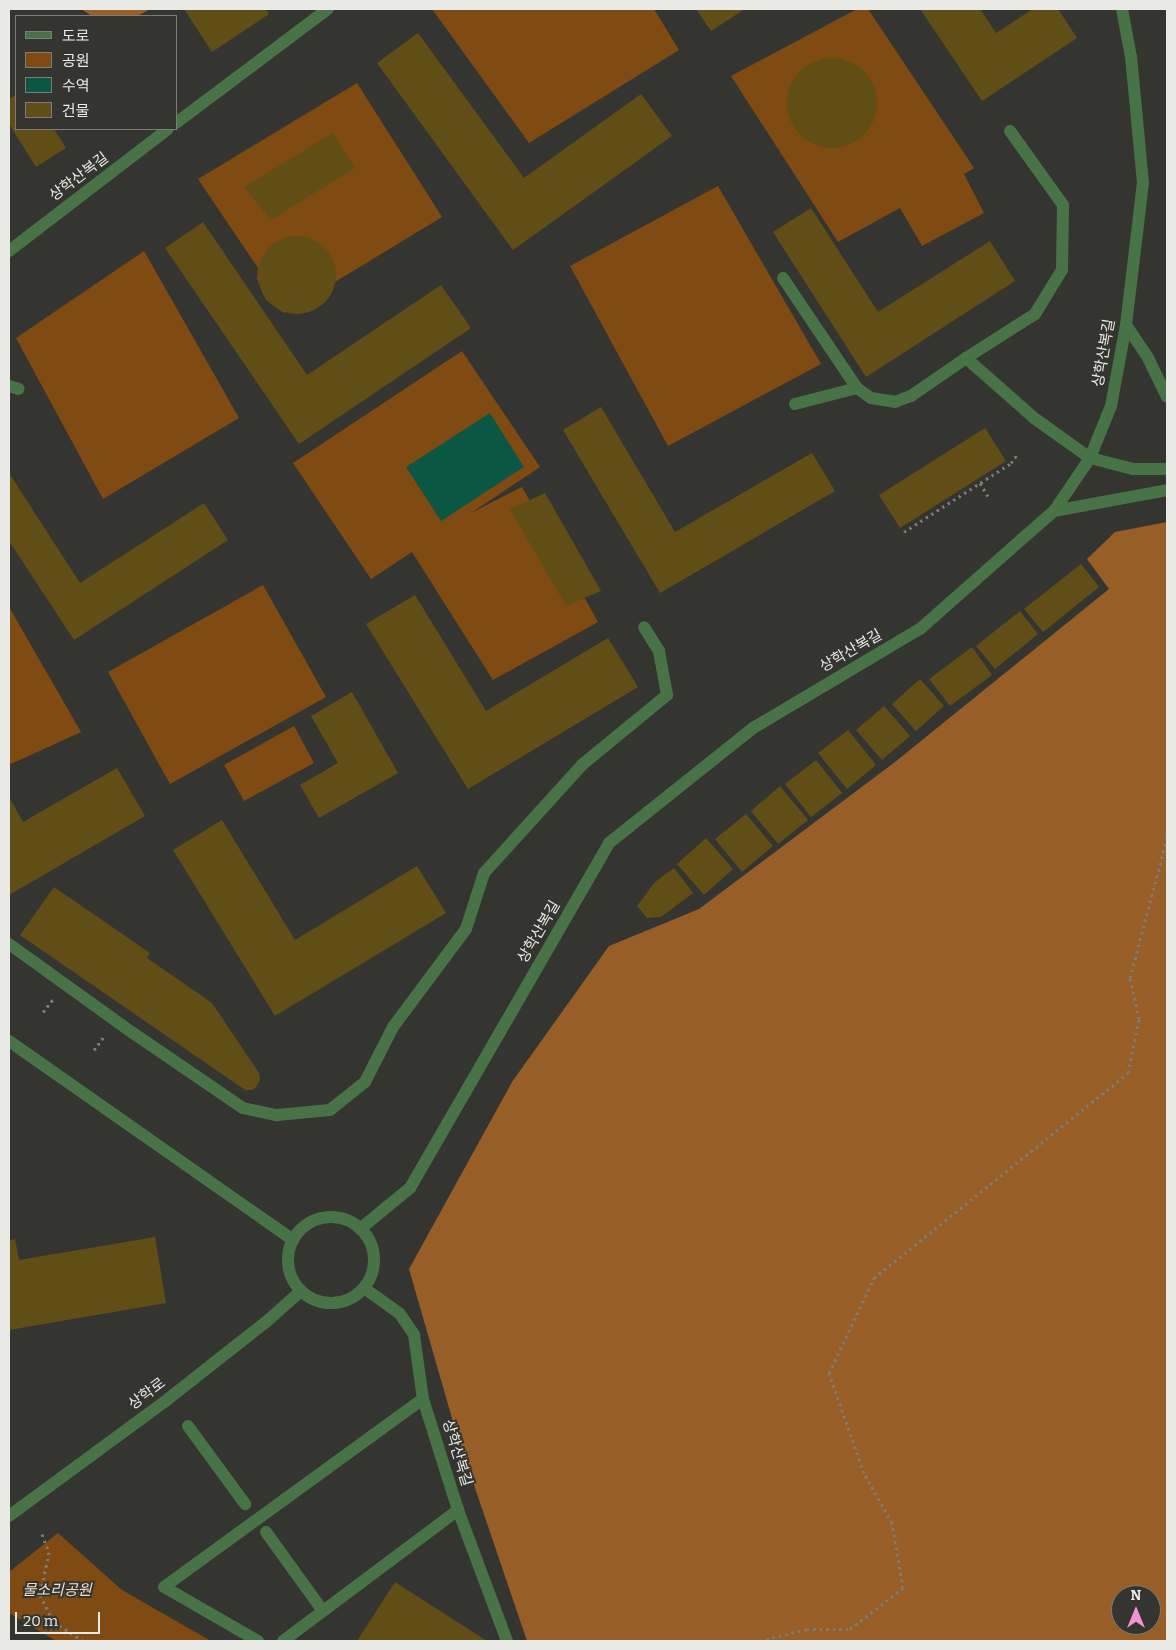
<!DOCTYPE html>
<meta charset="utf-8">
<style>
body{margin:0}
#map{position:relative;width:1176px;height:1650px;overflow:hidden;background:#343530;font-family:Bitter,"Noto Sans KR",serif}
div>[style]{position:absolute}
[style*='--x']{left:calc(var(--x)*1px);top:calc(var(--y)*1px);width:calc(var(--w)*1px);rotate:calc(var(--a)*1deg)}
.green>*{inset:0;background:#7f4b12}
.forest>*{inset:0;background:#975e27}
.water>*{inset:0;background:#0c5744}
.building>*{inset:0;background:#614e16}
.round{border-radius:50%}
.path>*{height:3px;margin-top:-1.5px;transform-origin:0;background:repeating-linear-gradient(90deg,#7c7d78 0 2.5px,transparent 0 6.5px)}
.service>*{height:12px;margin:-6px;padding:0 6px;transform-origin:6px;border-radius:6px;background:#487346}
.pedestrian>*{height:12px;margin:-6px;padding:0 6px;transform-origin:6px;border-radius:6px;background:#487346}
.minor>*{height:12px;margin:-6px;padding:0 6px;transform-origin:6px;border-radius:6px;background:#487346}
.minor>.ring{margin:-6px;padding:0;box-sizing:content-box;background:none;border:12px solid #487346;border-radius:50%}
span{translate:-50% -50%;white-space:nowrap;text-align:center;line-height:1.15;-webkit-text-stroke:4px #343530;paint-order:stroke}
.street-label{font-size:15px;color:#e9eae6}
.park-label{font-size:15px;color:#f0dccc;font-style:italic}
.frame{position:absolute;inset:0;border:10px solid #e9eae6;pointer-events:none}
.legend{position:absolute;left:15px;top:15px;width:162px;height:115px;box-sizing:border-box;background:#343530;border:1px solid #7c7d79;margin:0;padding:6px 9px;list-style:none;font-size:15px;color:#e9eae6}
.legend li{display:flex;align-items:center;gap:10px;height:25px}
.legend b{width:25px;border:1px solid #7c7d79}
.north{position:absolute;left:1111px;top:1585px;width:50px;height:50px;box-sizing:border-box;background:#343530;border:1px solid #7c7d79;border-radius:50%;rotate:0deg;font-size:14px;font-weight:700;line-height:20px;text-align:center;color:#e9eae6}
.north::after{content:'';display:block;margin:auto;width:18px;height:22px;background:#f491d3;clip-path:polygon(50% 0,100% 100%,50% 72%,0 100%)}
.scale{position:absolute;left:15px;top:1612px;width:85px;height:22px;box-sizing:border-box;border:2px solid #e9eae6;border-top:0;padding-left:6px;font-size:15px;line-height:18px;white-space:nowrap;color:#e9eae6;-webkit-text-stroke:4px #343530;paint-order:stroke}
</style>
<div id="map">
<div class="green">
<div style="clip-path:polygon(432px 9px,654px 9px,679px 50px,529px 143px)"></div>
<div style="clip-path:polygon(857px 9px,868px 9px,974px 168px,964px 174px,984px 213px,922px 246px,900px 208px,838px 242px,731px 76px)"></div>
<div style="clip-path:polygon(357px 83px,442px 217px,284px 313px,266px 300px,257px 279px,258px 268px,198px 179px)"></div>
<div style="clip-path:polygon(718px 186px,821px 364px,668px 446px,570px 266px)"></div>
<div style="clip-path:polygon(144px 251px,239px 418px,103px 499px,16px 338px)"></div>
<div style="clip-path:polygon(462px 351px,540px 467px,471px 513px,522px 487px,598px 622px,493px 680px,412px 552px,371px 579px,293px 463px)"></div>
<div style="clip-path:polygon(263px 585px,326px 697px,170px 784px,108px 672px)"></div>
<div style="clip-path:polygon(9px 607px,81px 732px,11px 764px,9px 761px)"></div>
<div style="clip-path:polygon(294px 726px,314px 763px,244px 801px,224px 765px)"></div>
<div style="clip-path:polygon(58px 1533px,122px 1590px,211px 1641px,56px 1641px,9px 1613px,9px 1572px)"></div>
</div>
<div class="forest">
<div style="clip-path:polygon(81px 9px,150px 9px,138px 16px,92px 16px)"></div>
<div style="clip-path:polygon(evenodd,1167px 522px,1167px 1641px,527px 1641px,456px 1432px,409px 1269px,512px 1082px,609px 946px,699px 909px,895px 762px,1109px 589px,1087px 559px,1115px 532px,1167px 522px,1121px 1595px,1151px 1595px,1151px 1625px,1121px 1625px,1121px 1595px)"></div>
</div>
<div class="water">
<div style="clip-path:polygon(490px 413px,524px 467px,441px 521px,406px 467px)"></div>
</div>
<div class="building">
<div style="clip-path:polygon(184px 9px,265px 9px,269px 14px,212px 52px)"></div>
<div style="clip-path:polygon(696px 9px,745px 9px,711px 31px)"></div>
<div style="clip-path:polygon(920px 9px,980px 9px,996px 33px,1033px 9px,1058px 9px,1077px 38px,982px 101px)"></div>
<div style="clip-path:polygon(418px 33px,524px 178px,641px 94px,672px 136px,513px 250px,377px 63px)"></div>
<div class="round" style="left:787px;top:58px;width:90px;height:90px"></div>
<div style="clip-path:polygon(16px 95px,16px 129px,54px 129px,66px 148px,36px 167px,9px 124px,9px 99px)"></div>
<div style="clip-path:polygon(333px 133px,355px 168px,271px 220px,244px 187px)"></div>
<div style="clip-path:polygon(811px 208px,878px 312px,990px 241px,1015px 281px,866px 377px,773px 232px)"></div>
<div style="clip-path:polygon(203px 222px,307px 375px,441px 285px,471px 328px,299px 444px,165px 248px)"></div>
<div class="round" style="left:258px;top:236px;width:78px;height:78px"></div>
<div style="clip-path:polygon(601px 407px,675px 532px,812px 453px,835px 491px,660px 593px,563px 430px)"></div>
<div style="clip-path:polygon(985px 428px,1006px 461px,900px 528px,879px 495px)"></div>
<div style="clip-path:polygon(9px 473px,80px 583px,204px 503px,228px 540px,74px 640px,9px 541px)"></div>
<div style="clip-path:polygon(545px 493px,601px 591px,566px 606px,510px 509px)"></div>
<div style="clip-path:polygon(1081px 564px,1099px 587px,1043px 632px,1024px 609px)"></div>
<div style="clip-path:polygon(415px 595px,486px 711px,608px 638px,638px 687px,468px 789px,366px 624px)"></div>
<div style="clip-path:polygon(1020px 611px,1038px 634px,995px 669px,976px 646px)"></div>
<div style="clip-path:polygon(972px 647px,992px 675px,950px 706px,929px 679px)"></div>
<div style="clip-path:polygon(920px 679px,944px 706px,916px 731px,892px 704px)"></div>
<div style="clip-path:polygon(352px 692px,398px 773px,319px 818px,300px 785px,338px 763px,311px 716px)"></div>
<div style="clip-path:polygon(884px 706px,910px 736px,882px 760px,856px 730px)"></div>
<div style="clip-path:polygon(848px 730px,876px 765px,847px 789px,818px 753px)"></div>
<div style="clip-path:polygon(816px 760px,842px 793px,811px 817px,785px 784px)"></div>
<div style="clip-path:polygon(117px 768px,145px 816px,9px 895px,9px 797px,23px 822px)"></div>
<div style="clip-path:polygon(780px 786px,808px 820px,778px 844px,751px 811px)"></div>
<div style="clip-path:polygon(746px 814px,773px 846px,742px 872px,715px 839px)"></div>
<div style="clip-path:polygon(222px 820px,295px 940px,417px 866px,446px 913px,275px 1016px,173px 850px)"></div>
<div style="clip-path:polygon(706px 838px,733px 869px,704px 895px,677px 864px)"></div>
<div style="clip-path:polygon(674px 868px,693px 893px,661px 917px,647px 918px,637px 906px,655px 882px)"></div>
<div style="clip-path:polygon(54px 887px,150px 953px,147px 958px,212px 1003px,259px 1073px,260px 1080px,256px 1087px,252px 1090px,245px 1090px,20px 935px)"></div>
<div style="clip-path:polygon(155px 1237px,166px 1303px,9px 1330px,9px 1241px,15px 1239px,19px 1260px)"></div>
<div style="clip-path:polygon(395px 1582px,487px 1641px,357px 1641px)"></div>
</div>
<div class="path">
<div style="--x:980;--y:483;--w:17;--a:59"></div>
<div style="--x:904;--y:532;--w:127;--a:-32.8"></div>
<div style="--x:1011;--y:463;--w:12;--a:-55"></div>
<div style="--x:43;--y:1012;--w:16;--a:-52"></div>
<div style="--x:94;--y:1050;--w:17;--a:-54"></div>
<div style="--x:42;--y:1534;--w:19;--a:69"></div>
<div style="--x:49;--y:1552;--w:44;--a:101.8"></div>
<div style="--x:40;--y:1595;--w:30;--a:63"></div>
<div style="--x:54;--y:1622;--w:35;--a:33"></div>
<div style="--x:760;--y:1641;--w:49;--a:-14.3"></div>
<div style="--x:807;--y:1629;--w:43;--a:0"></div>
<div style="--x:850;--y:1629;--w:67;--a:-37.7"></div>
<div style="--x:903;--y:1588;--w:66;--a:-99.6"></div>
<div style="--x:892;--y:1523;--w:57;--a:-119.2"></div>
<div style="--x:864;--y:1473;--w:106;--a:-109.3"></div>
<div style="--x:829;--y:1373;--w:105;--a:-64.7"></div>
<div style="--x:874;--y:1278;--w:326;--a:-38.9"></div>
<div style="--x:1128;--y:1073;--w:55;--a:-78.5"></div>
<div style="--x:1139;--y:1019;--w:42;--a:-102.4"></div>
<div style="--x:1130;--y:978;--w:145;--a:-75.2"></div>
</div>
<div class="service">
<div style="--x:783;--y:278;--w:133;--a:56.1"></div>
<div style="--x:966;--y:358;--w:82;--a:-32.5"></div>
<div style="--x:1035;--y:314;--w:52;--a:-58.5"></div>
<div style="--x:1062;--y:270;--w:65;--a:-89.1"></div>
<div style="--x:1063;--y:205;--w:91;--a:-125.6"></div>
<div style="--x:9;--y:386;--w:10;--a:17"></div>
<div style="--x:795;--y:404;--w:64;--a:-14.5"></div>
<div style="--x:857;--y:388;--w:17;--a:36"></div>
<div style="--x:871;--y:398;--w:24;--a:9"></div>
<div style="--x:895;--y:402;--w:17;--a:-21"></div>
<div style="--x:911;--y:396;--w:67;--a:-34.6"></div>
<div style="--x:966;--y:358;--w:91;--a:41.4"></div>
<div style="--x:1034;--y:418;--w:69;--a:35.5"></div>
</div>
<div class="pedestrian">
<div style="--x:9;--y:944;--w:153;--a:35.7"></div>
<div style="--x:133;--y:1033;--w:133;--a:34.3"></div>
<div style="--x:243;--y:1108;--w:35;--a:12"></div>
<div style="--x:277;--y:1115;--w:53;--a:-5.4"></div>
<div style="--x:330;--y:1110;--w:45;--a:-38.7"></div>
<div style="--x:365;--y:1082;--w:62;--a:-63"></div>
<div style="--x:393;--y:1027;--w:122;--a:-53.3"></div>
<div style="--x:466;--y:929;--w:59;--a:-72.2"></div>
<div style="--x:484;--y:873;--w:147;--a:-47.8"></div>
<div style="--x:583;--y:764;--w:109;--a:-39.4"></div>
<div style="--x:667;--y:695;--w:45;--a:-100.3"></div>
<div style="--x:659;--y:651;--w:28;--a:-122"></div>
<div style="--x:188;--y:1426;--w:97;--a:53.8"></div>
<div style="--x:266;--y:1532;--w:97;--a:54.2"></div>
</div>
<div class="minor">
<div style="--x:176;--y:123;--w:190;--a:-36.9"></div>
<div style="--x:9;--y:251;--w:200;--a:-37.5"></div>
<div style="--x:1126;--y:325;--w:40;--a:56"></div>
<div style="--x:1148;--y:358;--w:43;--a:64"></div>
<div style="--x:1090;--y:458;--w:44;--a:14.3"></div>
<div style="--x:1133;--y:469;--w:34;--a:0"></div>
<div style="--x:1054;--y:511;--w:115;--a:-10.5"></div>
<div style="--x:9;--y:1041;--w:347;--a:35"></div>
<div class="ring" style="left:288px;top:1217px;width:74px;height:74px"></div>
<div style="--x:360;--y:1229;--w:65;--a:-39.4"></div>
<div style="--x:410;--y:1188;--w:398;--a:-60"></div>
<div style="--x:609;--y:843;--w:184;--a:-38.6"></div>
<div style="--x:753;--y:728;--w:194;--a:-30.7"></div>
<div style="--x:920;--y:629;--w:179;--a:-41.4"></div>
<div style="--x:1054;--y:511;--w:64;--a:-55.8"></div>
<div style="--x:1090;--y:458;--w:56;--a:-68"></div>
<div style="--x:1111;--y:406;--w:82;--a:-79.5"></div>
<div style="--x:1126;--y:325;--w:143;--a:-83.2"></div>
<div style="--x:1143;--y:183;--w:127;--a:-95.4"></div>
<div style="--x:1131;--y:57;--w:49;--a:-100.6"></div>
<div style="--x:364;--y:1288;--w:44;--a:35.8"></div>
<div style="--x:400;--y:1314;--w:25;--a:56"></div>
<div style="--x:414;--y:1335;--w:65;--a:82"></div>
<div style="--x:423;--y:1399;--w:116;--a:72.5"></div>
<div style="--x:458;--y:1510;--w:140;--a:69.5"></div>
<div style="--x:9;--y:1516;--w:197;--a:-36.3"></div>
<div style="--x:168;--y:1399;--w:125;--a:-38.2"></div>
<div style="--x:266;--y:1322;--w:47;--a:-41.5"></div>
<div style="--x:258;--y:1641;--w:108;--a:-150.1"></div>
<div style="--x:164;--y:1587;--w:320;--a:-36"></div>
<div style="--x:283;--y:1641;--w:219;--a:-36.8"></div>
</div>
<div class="street-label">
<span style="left:79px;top:177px;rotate:-37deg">상학산복길</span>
<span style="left:1104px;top:353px;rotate:-80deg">상학산복길</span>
<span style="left:851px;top:651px;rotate:-30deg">상학산복길</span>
<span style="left:539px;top:932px;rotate:-60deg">상학산복길</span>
<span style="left:147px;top:1394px;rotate:-37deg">상학로</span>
<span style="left:457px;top:1453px;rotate:73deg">상학산복길</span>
</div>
<div class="park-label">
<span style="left:57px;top:1591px">물소리공원</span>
</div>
<div class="frame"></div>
<ul class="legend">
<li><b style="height:6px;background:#487346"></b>도로</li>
<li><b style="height:14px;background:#7f4b12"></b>공원</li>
<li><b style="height:14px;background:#0c5744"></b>수역</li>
<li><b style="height:14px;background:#614e16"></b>건물</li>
</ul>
<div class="north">N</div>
<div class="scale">20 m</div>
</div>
